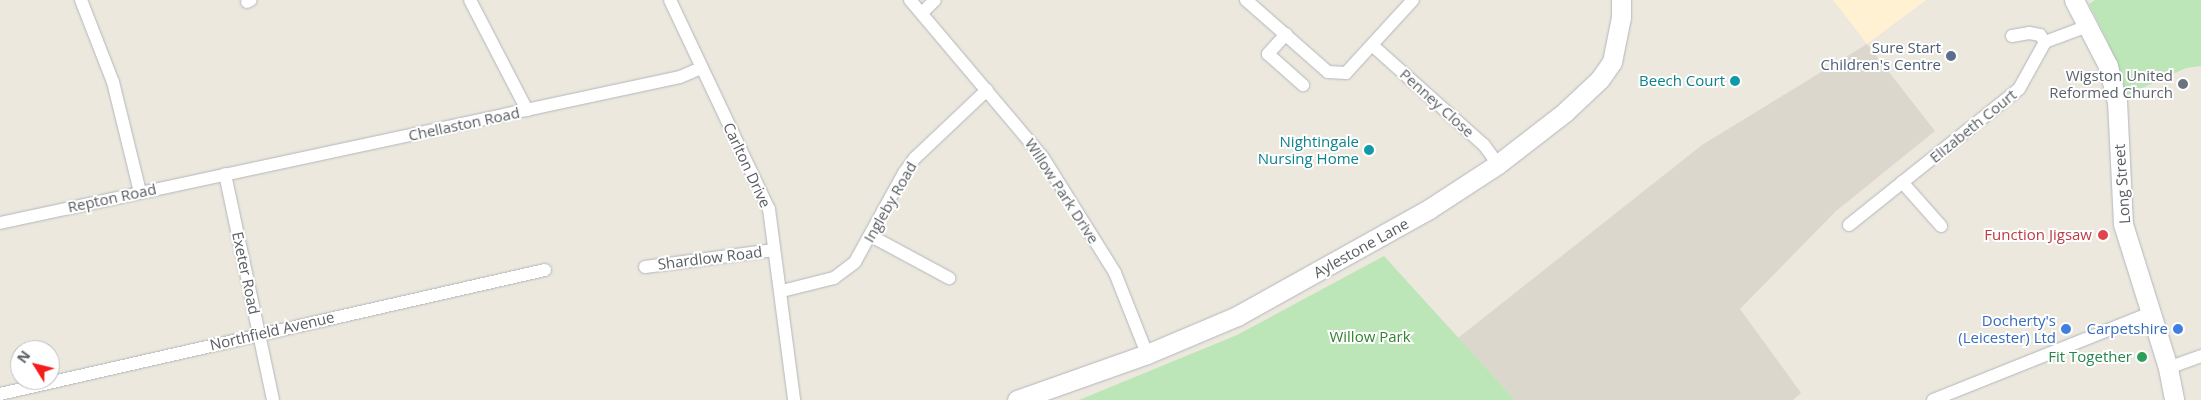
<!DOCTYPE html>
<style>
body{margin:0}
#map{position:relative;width:2201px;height:400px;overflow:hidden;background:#ece8de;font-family:"Open Sans",sans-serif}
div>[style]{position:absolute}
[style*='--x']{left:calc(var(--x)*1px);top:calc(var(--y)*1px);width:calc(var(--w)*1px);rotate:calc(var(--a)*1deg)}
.commercial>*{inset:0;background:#fff1d1}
.education>*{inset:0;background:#dcd7cd}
.green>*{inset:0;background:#bce6b8}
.roads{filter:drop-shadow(0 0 1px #b2b6bb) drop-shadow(0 0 1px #b2b6bb)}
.street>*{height:12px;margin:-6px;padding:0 6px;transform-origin:6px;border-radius:6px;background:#fff}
.secondary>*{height:19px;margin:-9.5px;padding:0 9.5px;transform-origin:9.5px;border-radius:9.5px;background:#fff}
.dots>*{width:14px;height:14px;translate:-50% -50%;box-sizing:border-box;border:2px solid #fff;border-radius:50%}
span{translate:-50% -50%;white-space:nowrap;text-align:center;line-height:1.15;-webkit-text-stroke:4px #fff;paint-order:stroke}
.service-label{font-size:15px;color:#4e5e75}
.right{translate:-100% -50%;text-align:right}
.worship-label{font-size:15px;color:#5b616d}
.culture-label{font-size:15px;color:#0d838f}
.street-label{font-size:15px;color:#585d61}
.health-label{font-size:15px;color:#be3a42}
.shop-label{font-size:15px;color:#366cbe}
.park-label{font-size:15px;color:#30832e}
.leisure-label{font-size:15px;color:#27864d}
.north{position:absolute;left:10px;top:340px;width:50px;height:50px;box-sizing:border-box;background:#fff;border:1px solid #bcbec0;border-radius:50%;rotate:306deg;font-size:14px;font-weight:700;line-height:20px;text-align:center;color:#585d61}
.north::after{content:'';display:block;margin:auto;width:18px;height:22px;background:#f51c1c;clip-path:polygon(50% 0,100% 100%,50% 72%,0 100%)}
</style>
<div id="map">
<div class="commercial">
<div style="clip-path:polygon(1833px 0,1926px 0,1867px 44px)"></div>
</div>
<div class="education">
<div style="clip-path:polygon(1867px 44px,1935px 131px,1836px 211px,1740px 309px,1801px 393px,1793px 400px,1515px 400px,1458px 338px,1702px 145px)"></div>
</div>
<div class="green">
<div style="clip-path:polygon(2095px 0,2201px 0,2201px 66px,2186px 68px,2125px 96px,2107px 40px,2089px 4px)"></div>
<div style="clip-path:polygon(1384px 256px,1515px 400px,1079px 400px,1237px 335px)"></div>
</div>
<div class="roads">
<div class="street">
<div style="--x:81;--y:0;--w:88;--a:68.7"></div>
<div style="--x:113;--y:82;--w:113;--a:76.2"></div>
<div style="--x:470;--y:0;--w:124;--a:62.6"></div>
<div style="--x:670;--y:0;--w:231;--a:64.7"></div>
<div style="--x:769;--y:209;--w:193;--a:82.5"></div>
<div style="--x:910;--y:0;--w:204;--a:49.8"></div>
<div style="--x:1042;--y:156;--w:138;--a:58"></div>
<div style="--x:1115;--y:273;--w:87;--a:68.4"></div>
<div style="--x:1246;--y:0;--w:109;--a:41.3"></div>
<div style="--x:1328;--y:72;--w:18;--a:3"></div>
<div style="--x:1346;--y:73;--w:99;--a:-47.5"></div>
<div style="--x:247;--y:2;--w:4;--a:-27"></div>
<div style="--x:922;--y:13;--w:18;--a:-45"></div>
<div style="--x:1286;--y:34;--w:27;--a:132"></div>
<div style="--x:1268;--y:54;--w:47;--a:41.5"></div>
<div style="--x:2012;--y:36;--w:17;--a:-10"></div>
<div style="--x:2029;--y:33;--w:11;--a:10"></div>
<div style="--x:2040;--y:35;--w:9;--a:54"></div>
<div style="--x:1372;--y:45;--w:150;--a:41.8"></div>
<div style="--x:1484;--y:145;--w:24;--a:54"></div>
<div style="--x:225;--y:174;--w:231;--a:78"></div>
<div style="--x:1902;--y:182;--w:59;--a:48.4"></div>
<div style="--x:0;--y:223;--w:695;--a:-12.12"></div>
<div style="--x:680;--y:77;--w:23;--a:-23"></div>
<div style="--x:1849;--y:225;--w:218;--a:-38.7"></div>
<div style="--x:2019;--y:89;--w:54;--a:-61"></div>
<div style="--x:2045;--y:42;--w:46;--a:-20.4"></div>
<div style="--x:871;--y:236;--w:89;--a:28.3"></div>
<div style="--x:645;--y:267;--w:130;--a:-7.5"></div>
<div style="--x:782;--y:291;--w:54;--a:-14"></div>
<div style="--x:834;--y:278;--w:26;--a:-37"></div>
<div style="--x:855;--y:262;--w:102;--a:-61.2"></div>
<div style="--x:904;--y:173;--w:19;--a:-54"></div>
<div style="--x:915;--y:158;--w:99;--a:-43.4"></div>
<div style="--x:2168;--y:368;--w:35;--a:-20"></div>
<div style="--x:0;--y:394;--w:559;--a:-12.82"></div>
<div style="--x:1933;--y:400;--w:234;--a:-21.8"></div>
</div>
<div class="secondary">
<div style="--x:2074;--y:0;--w:74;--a:62.7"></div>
<div style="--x:2108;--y:66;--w:36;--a:76"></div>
<div style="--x:2117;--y:101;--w:123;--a:87.2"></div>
<div style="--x:2123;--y:224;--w:151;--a:72.6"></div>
<div style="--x:2168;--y:368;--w:33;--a:79"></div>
<div style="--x:1017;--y:400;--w:138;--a:-19.5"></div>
<div style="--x:1147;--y:354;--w:98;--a:-22.9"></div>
<div style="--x:1237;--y:316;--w:220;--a:-29.1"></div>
<div style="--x:1429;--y:209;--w:82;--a:-33.1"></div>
<div style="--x:1498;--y:164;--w:85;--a:-37.8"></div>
<div style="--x:1565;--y:112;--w:48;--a:-43.3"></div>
<div style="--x:1600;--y:79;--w:21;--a:-55"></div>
<div style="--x:1612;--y:62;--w:46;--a:-78.7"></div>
<div style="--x:1621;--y:17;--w:17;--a:-90"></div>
</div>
</div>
<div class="dots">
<div style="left:1951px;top:56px;background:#5c6f8a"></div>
<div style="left:1735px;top:81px;background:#0f9aa8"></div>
<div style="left:2183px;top:84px;background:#6b7280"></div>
<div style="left:1369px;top:150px;background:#0f9aa8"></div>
<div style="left:2103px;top:235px;background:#e0444e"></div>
<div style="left:2066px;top:329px;background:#3f7fe0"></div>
<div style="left:2178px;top:329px;background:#3f7fe0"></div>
<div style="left:2142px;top:357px;background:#2e9e5b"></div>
</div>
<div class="service-label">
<span class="right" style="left:1941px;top:56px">Sure Start<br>Children's Centre</span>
</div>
<div class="worship-label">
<span class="right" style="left:2173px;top:84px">Wigston United<br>Reformed Church</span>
</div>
<div class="culture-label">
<span class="right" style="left:1725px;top:81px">Beech Court</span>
<span class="right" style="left:1359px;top:150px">Nightingale<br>Nursing Home</span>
</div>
<div class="street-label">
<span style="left:1437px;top:103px;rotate:42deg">Penney Close</span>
<span style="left:464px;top:124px;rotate:-12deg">Chellaston Road</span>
<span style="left:1973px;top:126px;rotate:-39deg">Elizabeth Court</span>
<span style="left:747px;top:165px;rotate:65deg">Carlton Drive</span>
<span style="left:2122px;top:184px;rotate:-94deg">Long Street</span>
<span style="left:1062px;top:191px;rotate:57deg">Willow Park Drive</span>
<span style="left:112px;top:198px;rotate:-12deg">Repton Road</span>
<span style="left:890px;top:202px;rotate:-60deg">Ingleby Road</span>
<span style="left:1361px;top:248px;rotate:-29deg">Aylestone Lane</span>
<span style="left:710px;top:258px;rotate:-7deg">Shardlow Road</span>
<span style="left:246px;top:273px;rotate:78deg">Exeter Road</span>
<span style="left:272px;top:331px;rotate:-13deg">Northfield Avenue</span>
</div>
<div class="health-label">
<span class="right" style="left:2092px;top:235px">Function Jigsaw</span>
</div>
<div class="shop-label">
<span class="right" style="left:2056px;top:329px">Docherty's<br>(Leicester) Ltd</span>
<span class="right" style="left:2168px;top:329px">Carpetshire</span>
</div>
<div class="park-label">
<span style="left:1370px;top:337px">Willow Park</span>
</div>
<div class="leisure-label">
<span class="right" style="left:2132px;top:357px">Fit Together</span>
</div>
<div class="north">N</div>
</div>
